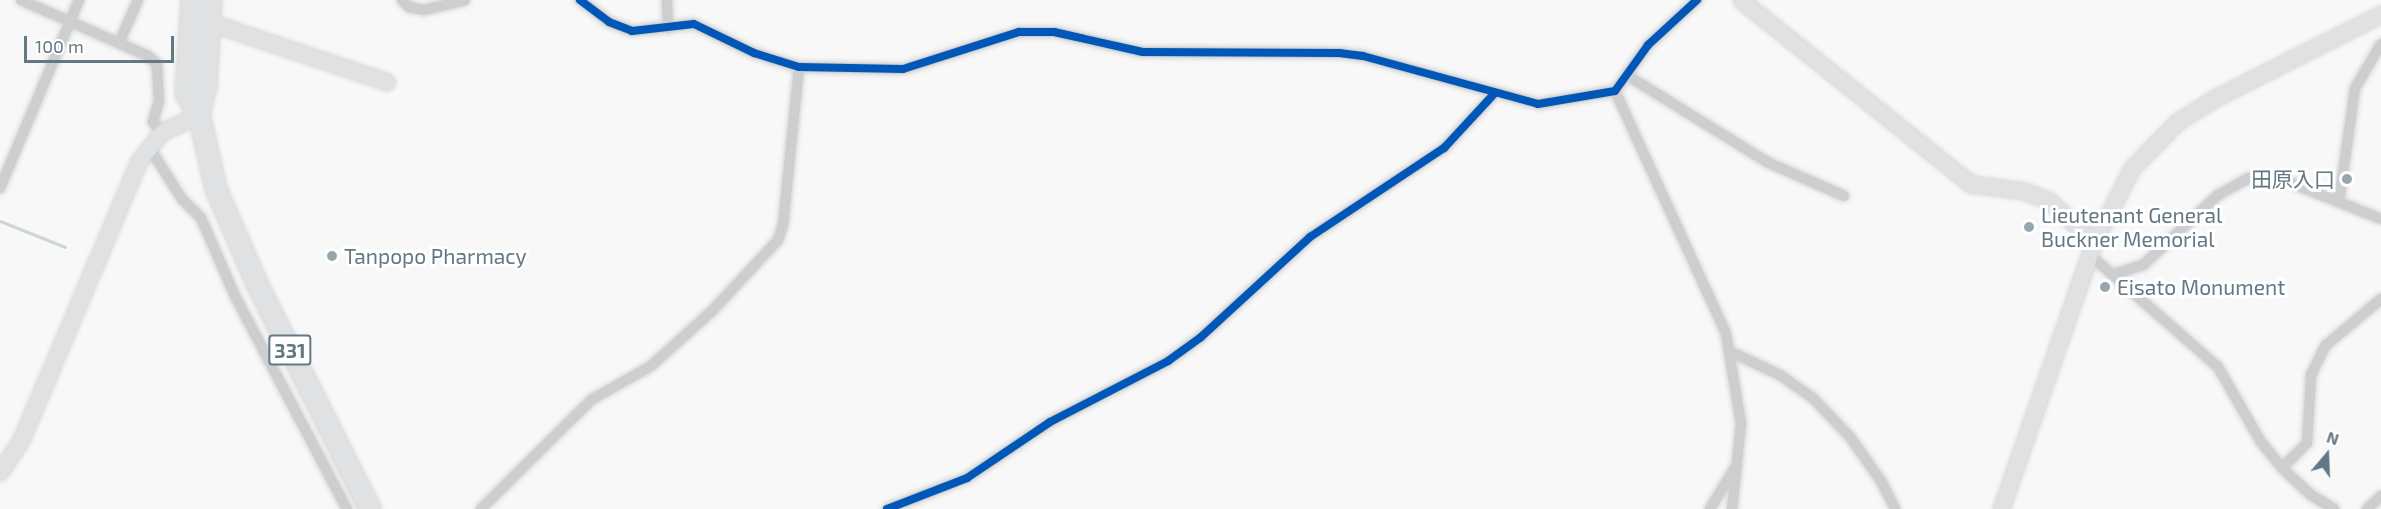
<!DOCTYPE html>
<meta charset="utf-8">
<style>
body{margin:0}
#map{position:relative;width:2381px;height:509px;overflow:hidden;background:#f8f8f8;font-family:"Exo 2","Noto Sans JP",sans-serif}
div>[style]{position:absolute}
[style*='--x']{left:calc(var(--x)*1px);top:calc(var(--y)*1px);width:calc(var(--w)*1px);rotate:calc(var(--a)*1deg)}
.stream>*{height:3px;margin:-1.5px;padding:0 1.5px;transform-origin:1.5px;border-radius:1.5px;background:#ccd6d8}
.roads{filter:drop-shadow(0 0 2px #d5d6d7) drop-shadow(0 0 2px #d5d6d7)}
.street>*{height:10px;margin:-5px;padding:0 5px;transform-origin:5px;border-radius:5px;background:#cdcecf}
.secondary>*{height:15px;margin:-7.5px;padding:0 7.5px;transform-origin:7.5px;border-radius:7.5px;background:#e0e1e2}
.highway>*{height:20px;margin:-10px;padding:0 10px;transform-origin:10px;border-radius:10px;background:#e0e1e2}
.cycleway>*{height:8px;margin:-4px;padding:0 4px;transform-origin:4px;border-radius:4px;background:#0057b8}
.dots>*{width:16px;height:16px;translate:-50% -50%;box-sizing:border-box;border:3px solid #fff;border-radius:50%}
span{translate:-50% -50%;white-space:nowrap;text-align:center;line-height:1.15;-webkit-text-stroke:6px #fff;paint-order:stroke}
.shield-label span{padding:2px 4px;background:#fff;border:2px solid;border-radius:4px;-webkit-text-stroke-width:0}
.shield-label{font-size:20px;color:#637883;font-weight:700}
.poi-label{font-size:21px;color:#637883}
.right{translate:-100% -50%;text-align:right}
.left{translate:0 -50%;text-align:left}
.north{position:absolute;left:2297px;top:425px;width:60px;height:60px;-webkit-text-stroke:4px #fff;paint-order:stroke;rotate:19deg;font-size:16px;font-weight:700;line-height:24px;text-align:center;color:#637883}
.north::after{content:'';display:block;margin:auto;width:21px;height:27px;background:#637883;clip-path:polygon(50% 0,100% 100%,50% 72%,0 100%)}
.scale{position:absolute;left:24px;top:36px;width:150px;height:27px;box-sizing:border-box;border:3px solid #637883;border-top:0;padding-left:8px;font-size:18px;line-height:21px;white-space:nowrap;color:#637883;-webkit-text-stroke:4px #fff;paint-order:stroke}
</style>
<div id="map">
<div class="stream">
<div style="--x:0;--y:221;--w:70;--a:21.8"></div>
</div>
<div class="roads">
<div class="street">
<div style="--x:21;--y:0;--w:139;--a:23.8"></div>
<div style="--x:148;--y:56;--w:12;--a:42"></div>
<div style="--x:157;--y:64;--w:37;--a:87"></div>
<div style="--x:159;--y:101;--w:22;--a:106"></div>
<div style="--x:153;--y:122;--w:13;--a:48"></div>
<div style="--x:402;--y:0;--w:10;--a:45"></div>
<div style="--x:409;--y:7;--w:15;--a:11"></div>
<div style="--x:424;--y:10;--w:42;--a:-13.7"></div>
<div style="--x:580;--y:0;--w:36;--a:37"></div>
<div style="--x:609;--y:22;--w:25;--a:21"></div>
<div style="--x:632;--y:31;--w:62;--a:-6.4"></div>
<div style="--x:694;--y:24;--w:67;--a:25.8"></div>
<div style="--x:754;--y:53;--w:47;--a:17.3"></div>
<div style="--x:799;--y:67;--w:104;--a:1.1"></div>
<div style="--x:903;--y:69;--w:122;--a:-17.7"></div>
<div style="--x:1019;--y:32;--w:35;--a:0"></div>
<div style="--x:1054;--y:32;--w:91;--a:12.7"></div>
<div style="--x:1143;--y:52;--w:196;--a:0.3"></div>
<div style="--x:1339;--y:53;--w:24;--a:7"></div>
<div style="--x:1363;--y:56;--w:181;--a:15.3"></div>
<div style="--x:1538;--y:104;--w:78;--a:-9.6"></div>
<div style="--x:1615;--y:91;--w:57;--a:-54.3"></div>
<div style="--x:1648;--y:45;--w:67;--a:-42.6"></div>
<div style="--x:667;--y:0;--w:28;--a:88"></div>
<div style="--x:119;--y:43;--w:47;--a:-66.2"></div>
<div style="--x:1628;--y:76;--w:163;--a:31.7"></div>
<div style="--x:1767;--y:162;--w:84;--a:23.8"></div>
<div style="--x:1615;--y:91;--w:267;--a:65.4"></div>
<div style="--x:1726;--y:334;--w:91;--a:80.5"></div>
<div style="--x:1741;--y:424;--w:85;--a:96"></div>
<div style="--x:149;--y:147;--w:62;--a:57.6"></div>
<div style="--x:182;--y:199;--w:27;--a:45"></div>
<div style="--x:201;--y:218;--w:85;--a:66.4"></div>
<div style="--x:235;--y:296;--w:241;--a:62.3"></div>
<div style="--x:0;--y:188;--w:204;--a:-67.2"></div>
<div style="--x:2339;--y:201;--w:114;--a:-81.9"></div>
<div style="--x:2355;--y:88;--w:51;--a:-59.4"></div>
<div style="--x:2090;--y:255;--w:170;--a:41.2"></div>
<div style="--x:2218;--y:367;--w:86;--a:60.2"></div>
<div style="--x:2261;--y:442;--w:33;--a:51"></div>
<div style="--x:2282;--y:468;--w:40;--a:43"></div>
<div style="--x:2311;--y:495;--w:27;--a:31"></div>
<div style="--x:2115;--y:274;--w:29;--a:-18"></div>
<div style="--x:2143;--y:265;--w:103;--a:-43"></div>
<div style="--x:2218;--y:195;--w:35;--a:-29"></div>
<div style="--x:2249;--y:178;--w:35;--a:3"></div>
<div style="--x:2284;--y:180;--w:105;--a:21.9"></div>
<div style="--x:1731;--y:352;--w:54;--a:25.1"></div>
<div style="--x:1780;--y:375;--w:39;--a:35"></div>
<div style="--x:1812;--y:397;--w:55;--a:46.5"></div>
<div style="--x:1850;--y:437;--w:54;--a:54.8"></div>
<div style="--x:1881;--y:481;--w:31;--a:63"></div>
<div style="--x:2282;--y:468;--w:35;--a:-45"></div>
<div style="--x:2307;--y:443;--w:68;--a:-86.6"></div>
<div style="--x:2311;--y:375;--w:32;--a:-64"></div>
<div style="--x:2325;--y:346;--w:73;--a:-40"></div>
<div style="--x:481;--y:509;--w:155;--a:-44.7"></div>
<div style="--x:591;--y:400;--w:69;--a:-29.5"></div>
<div style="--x:651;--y:366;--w:84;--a:-42.1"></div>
<div style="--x:713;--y:310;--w:96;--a:-47.1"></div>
<div style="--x:778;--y:240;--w:16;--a:-72"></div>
<div style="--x:783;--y:225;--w:159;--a:-84.2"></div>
<div style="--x:887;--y:509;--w:86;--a:-21.2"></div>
<div style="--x:967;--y:478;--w:100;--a:-34"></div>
<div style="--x:1050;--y:422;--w:133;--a:-27.3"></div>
<div style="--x:1168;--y:361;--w:41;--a:-36"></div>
<div style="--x:1201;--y:337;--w:148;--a:-42.5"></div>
<div style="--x:1310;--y:237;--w:161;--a:-33.6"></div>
<div style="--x:1444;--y:148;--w:74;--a:-47.2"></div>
<div style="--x:1710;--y:509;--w:47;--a:-59"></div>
<div style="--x:2367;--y:509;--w:19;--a:-43"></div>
</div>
<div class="secondary">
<div style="--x:1741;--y:0;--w:295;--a:38.7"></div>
<div style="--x:1971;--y:184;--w:53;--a:7.5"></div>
<div style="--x:2024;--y:191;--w:26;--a:21"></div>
<div style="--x:2048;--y:200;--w:62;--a:42.4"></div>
<div style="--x:200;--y:19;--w:197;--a:18.6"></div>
<div style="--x:0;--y:472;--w:38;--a:-57"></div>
<div style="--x:21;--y:440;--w:303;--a:-67.1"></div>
<div style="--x:139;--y:161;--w:37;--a:-52"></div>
<div style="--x:162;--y:132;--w:41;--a:-25.9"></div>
<div style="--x:2001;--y:509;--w:283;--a:-70.8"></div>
<div style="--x:2094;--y:242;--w:83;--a:-62.8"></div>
<div style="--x:2132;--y:168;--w:64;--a:-45.6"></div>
<div style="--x:2177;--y:122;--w:45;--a:-32.3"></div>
<div style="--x:2215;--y:98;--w:186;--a:-26.8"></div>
</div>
<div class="highway">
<div style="--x:192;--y:0;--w:94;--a:93.7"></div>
<div style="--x:186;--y:94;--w:24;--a:57"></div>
<div style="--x:199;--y:114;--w:77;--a:77.2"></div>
<div style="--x:216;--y:189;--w:106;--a:66.6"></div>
<div style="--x:258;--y:286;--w:250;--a:63.3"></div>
<div style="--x:199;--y:114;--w:30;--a:-76"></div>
<div style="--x:206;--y:85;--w:85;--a:-86.6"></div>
</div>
</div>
<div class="cycleway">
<div style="--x:580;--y:0;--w:36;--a:37"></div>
<div style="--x:609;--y:22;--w:25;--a:21"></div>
<div style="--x:632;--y:31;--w:62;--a:-6.4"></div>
<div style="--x:694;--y:24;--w:67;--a:25.8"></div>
<div style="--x:754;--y:53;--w:47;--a:17.3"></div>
<div style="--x:799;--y:67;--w:104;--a:1.1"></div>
<div style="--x:903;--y:69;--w:122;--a:-17.7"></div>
<div style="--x:1019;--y:32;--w:35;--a:0"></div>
<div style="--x:1054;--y:32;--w:91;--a:12.7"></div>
<div style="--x:1143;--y:52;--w:196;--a:0.3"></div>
<div style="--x:1339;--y:53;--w:24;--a:7"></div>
<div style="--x:1363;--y:56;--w:181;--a:15.3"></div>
<div style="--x:1538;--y:104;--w:78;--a:-9.6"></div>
<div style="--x:1615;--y:91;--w:57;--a:-54.3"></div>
<div style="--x:1648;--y:45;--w:67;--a:-42.6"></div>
<div style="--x:887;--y:509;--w:86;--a:-21.2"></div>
<div style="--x:967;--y:478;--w:100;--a:-34"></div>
<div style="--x:1050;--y:422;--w:133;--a:-27.3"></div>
<div style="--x:1168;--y:361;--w:41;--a:-36"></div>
<div style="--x:1201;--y:337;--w:148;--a:-42.5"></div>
<div style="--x:1310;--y:237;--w:161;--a:-33.6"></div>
<div style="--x:1444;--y:148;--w:74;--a:-47.2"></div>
</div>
<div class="dots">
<div style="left:2347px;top:179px;background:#97a5ac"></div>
<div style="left:2029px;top:227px;background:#97a5ac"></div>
<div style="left:332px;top:256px;background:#97a5ac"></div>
<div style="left:2105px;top:287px;background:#97a5ac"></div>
</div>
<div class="shield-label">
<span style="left:290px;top:350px">331</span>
</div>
<div class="poi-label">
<span class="right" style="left:2335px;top:179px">田原入口</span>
<span class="left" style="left:2041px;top:227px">Lieutenant General<br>Buckner Memorial</span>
<span class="left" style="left:344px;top:256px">Tanpopo Pharmacy</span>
<span class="left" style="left:2117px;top:287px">Eisato Monument</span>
</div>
<div class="north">N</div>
<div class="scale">100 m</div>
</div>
